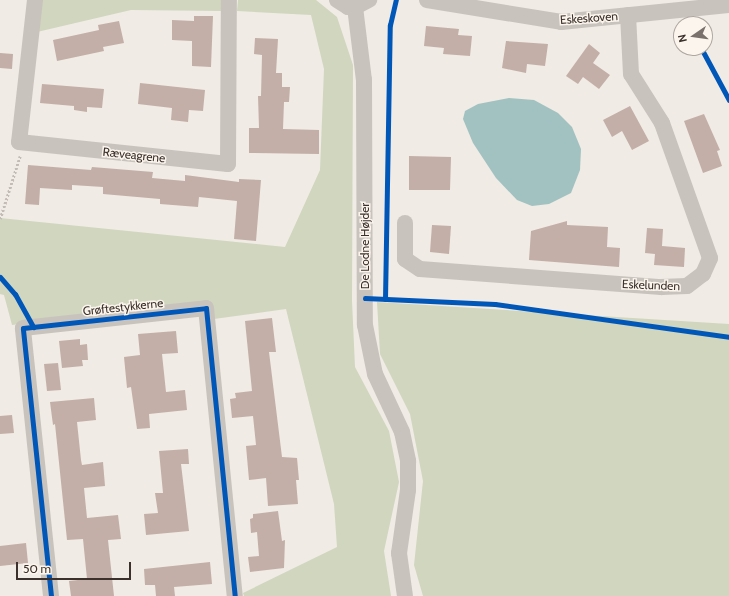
<!DOCTYPE html>
<meta charset="utf-8">
<style>
body{margin:0}
#map{position:relative;width:729px;height:596px;overflow:hidden;background:#f0ebe5;font-family:Cabin,sans-serif}
div>[style]{position:absolute}
[style*='--x']{left:calc(var(--x)*1px);top:calc(var(--y)*1px);width:calc(var(--w)*1px);rotate:calc(var(--a)*1deg)}
.green>*{inset:0;background:#d1d6bf}
.water>*{inset:0;background:#a1c2c1}
.building>*{inset:0;background:#c3afa7}
.path>*{height:2.5px;margin-top:-1.25px;transform-origin:0;background:repeating-linear-gradient(90deg,#c2bbb6 0 2px,transparent 0 4px)}
.minor>*{height:16px;margin:-8px;padding:0 8px;transform-origin:8px;border-radius:8px;background:#c9c3be}
.cycleway>*{height:5px;margin:-2.5px;padding:0 2.5px;transform-origin:2.5px;border-radius:2.5px;background:#0057b8}
span{translate:-50% -50%;white-space:nowrap;text-align:center;line-height:1.15;-webkit-text-stroke:3px #fbf5ee;paint-order:stroke}
.street-label{font-size:12px;color:#3b302b}
.north{position:absolute;left:673px;top:16px;width:40px;height:40px;box-sizing:border-box;background:#fbf5ee;border:1px solid #aea6a0;border-radius:50%;rotate:257deg;font-size:11px;font-weight:700;line-height:16px;text-align:center;color:#3b302b}
.north::after{content:'';display:block;margin:auto;width:14px;height:18px;background:#7a716c;clip-path:polygon(50% 0,100% 100%,50% 72%,0 100%)}
.scale{position:absolute;left:16px;top:562px;width:115px;height:18px;box-sizing:border-box;border:2px solid #3b302b;border-top:0;padding-left:5px;font-size:12px;line-height:14px;white-space:nowrap;color:#3b302b;-webkit-text-stroke:3px #fbf5ee;paint-order:stroke}
</style>
<div id="map">
<div class="green">
<div style="clip-path:polygon(40px 0,222px 0,222px 11px,131px 10px,37px 32px)"></div>
<div style="clip-path:polygon(238px 0,316px 0,337px 17px,353px 65px,352px 301px,355px 367px,389px 431px,399px 482px,384px 551px,391px 596px,244px 596px,243px 593px,337px 547px,334px 504px,286px 309px,214px 319px,210px 303px,12px 325px,4px 295px,0 294px,0 218px,285px 247px,320px 170px,324px 69px,311px 15px,237px 11px)"></div>
<div style="clip-path:polygon(377px 302px,729px 324px,729px 596px,423px 596px,414px 565px,423px 481px,410px 414px,380px 354px)"></div>
</div>
<div class="water">
<div style="clip-path:polygon(509px 98px,534px 100px,558px 113px,572px 127px,581px 149px,580px 170px,571px 193px,549px 204px,532px 206px,517px 200px,496px 178px,473px 143px,463px 119px,465px 111px,478px 104px)"></div>
</div>
<div class="building">
<div style="clip-path:polygon(194px 16px,213px 16px,211px 67px,192px 66px,192px 41px,172px 40px,172px 20px,194px 21px)"></div>
<div style="clip-path:polygon(119px 21px,124px 43px,103px 47px,104px 51px,57px 61px,53px 40px,99px 30px,98px 25px)"></div>
<div style="clip-path:polygon(426px 26px,459px 29px,458px 35px,472px 36px,470px 56px,443px 54px,444px 48px,424px 46px)"></div>
<div style="clip-path:polygon(255px 38px,278px 39px,276px 73px,282px 73px,282px 87px,290px 87px,289px 102px,284px 102px,283px 129px,319px 130px,319px 154px,249px 153px,249px 128px,259px 128px,258px 96px,261px 96px,262px 55px,254px 54px)"></div>
<div style="clip-path:polygon(506px 41px,548px 44px,545px 66px,527px 64px,526px 73px,502px 68px)"></div>
<div style="clip-path:polygon(589px 44px,600px 53px,593px 63px,610px 75px,599px 89px,583px 77px,578px 84px,566px 76px)"></div>
<div style="clip-path:polygon(0 53px,13px 54px,12px 69px,0 68px)"></div>
<div style="clip-path:polygon(140px 83px,205px 90px,203px 111px,189px 110px,188px 122px,171px 120px,172px 108px,138px 104px)"></div>
<div style="clip-path:polygon(42px 84px,104px 89px,102px 108px,87px 107px,87px 112px,74px 110px,74px 106px,40px 103px)"></div>
<div style="clip-path:polygon(630px 106px,649px 141px,632px 150px,622px 131px,612px 137px,603px 120px)"></div>
<div style="clip-path:polygon(704px 114px,720px 150px,717px 151px,722px 166px,703px 173px,684px 121px)"></div>
<div style="clip-path:polygon(409px 156px,451px 157px,450px 190px,409px 190px)"></div>
<div style="clip-path:polygon(28px 165px,91px 170px,92px 167px,153px 172px,152px 178px,185px 181px,185px 175px,239px 182px,239px 179px,261px 180px,256px 241px,234px 239px,237px 201px,199px 197px,198px 207px,160px 204px,160px 199px,103px 194px,103px 187px,72px 185px,72px 190px,40px 188px,39px 205px,25px 204px)"></div>
<div style="clip-path:polygon(567px 221px,567px 225px,608px 227px,607px 247px,620px 248px,619px 267px,529px 260px,531px 231px)"></div>
<div style="clip-path:polygon(432px 225px,451px 226px,449px 254px,430px 252px)"></div>
<div style="clip-path:polygon(647px 228px,663px 229px,662px 246px,685px 248px,684px 267px,654px 265px,655px 254px,645px 253px)"></div>
<div style="clip-path:polygon(272px 318px,276px 352px,269px 352px,282px 457px,297px 458px,299px 480px,296px 480px,298px 504px,268px 506px,266px 478px,249px 480px,246px 446px,256px 445px,253px 416px,232px 418px,230px 399px,236px 398px,235px 393px,252px 391px,245px 321px)"></div>
<div style="clip-path:polygon(176px 331px,178px 353px,162px 354px,166px 392px,185px 390px,187px 410px,149px 414px,150px 428px,137px 429px,131px 387px,127px 388px,124px 357px,140px 355px,138px 334px)"></div>
<div style="clip-path:polygon(80px 339px,80px 345px,87px 344px,88px 360px,82px 360px,83px 366px,62px 368px,59px 341px)"></div>
<div style="clip-path:polygon(58px 363px,61px 390px,47px 391px,44px 364px)"></div>
<div style="clip-path:polygon(94px 398px,96px 420px,77px 422px,81px 460px,82px 465px,103px 462px,105px 486px,84px 488px,87px 518px,118px 515px,121px 539px,108px 540px,114px 596px,71px 596px,69px 581px,87px 579px,83px 539px,67px 540px,55px 424px,53px 425px,50px 402px)"></div>
<div style="clip-path:polygon(12px 415px,14px 433px,0 434px,0 416px)"></div>
<div style="clip-path:polygon(188px 449px,189px 464px,181px 464px,189px 531px,146px 535px,144px 514px,158px 513px,155px 493px,163px 493px,159px 451px)"></div>
<div style="clip-path:polygon(278px 511px,282px 541px,285px 540px,284px 568px,250px 572px,248px 557px,259px 556px,257px 532px,251px 533px,250px 519px,253px 518px,253px 514px)"></div>
<div style="clip-path:polygon(26px 543px,28px 563px,0 566px,0 546px)"></div>
<div style="clip-path:polygon(210px 562px,212px 584px,174px 587px,175px 596px,156px 596px,155px 585px,145px 585px,144px 569px)"></div>
</div>
<div class="path">
<div style="--x:0;--y:219;--w:66;--a:-72.4"></div>
</div>
<div class="minor">
<div style="--x:35;--y:0;--w:143;--a:96.4"></div>
<div style="--x:19;--y:142;--w:210;--a:6"></div>
<div style="--x:228;--y:164;--w:164;--a:-89.7"></div>
<div style="--x:337;--y:0;--w:13;--a:32"></div>
<div style="--x:348;--y:7;--w:7;--a:0"></div>
<div style="--x:355;--y:7;--w:16;--a:-27"></div>
<div style="--x:427;--y:0;--w:136;--a:9.3"></div>
<div style="--x:561;--y:22;--w:169;--a:-5.8"></div>
<div style="--x:355;--y:7;--w:74;--a:83"></div>
<div style="--x:364;--y:80;--w:245;--a:89.8"></div>
<div style="--x:365;--y:325;--w:50;--a:78.5"></div>
<div style="--x:375;--y:374;--w:64;--a:65"></div>
<div style="--x:402;--y:432;--w:30;--a:78"></div>
<div style="--x:408;--y:461;--w:29;--a:90"></div>
<div style="--x:408;--y:490;--w:64;--a:98.1"></div>
<div style="--x:399;--y:553;--w:43;--a:82.1"></div>
<div style="--x:405;--y:223;--w:36;--a:90"></div>
<div style="--x:405;--y:259;--w:18;--a:34"></div>
<div style="--x:420;--y:269;--w:242;--a:4.3"></div>
<div style="--x:661;--y:287;--w:26;--a:-2"></div>
<div style="--x:687;--y:286;--w:20;--a:-37"></div>
<div style="--x:703;--y:274;--w:17;--a:-66"></div>
<div style="--x:710;--y:258;--w:143;--a:-109.6"></div>
<div style="--x:662;--y:123;--w:58;--a:-122.3"></div>
<div style="--x:631;--y:74;--w:59;--a:-92.9"></div>
<div style="--x:51;--y:596;--w:269;--a:-96"></div>
<div style="--x:23;--y:328;--w:184;--a:-6.2"></div>
<div style="--x:206;--y:308;--w:289;--a:84.3"></div>
</div>
<div class="cycleway">
<div style="--x:701;--y:48;--w:59;--a:61.7"></div>
<div style="--x:0;--y:277;--w:23;--a:49"></div>
<div style="--x:15;--y:294;--w:38;--a:61"></div>
<div style="--x:365;--y:298;--w:130;--a:2.6"></div>
<div style="--x:495;--y:304;--w:236;--a:8"></div>
<div style="--x:385;--y:299;--w:274;--a:-89"></div>
<div style="--x:390;--y:25;--w:26;--a:-77"></div>
<div style="--x:51;--y:596;--w:269;--a:-96"></div>
<div style="--x:23;--y:328;--w:184;--a:-6.2"></div>
<div style="--x:206;--y:308;--w:289;--a:84.3"></div>
</div>
<div class="street-label">
<span style="left:589px;top:18px;rotate:-4deg">Eskeskoven</span>
<span style="left:134px;top:155px;rotate:6deg">Ræveagrene</span>
<span style="left:365px;top:246px;rotate:-90deg">De Lodne Højder</span>
<span style="left:651px;top:285px;rotate:2deg">Eskelunden</span>
<span style="left:123px;top:307px;rotate:-6deg">Grøftestykkerne</span>
</div>
<div class="north">N</div>
<div class="scale">50 m</div>
</div>
